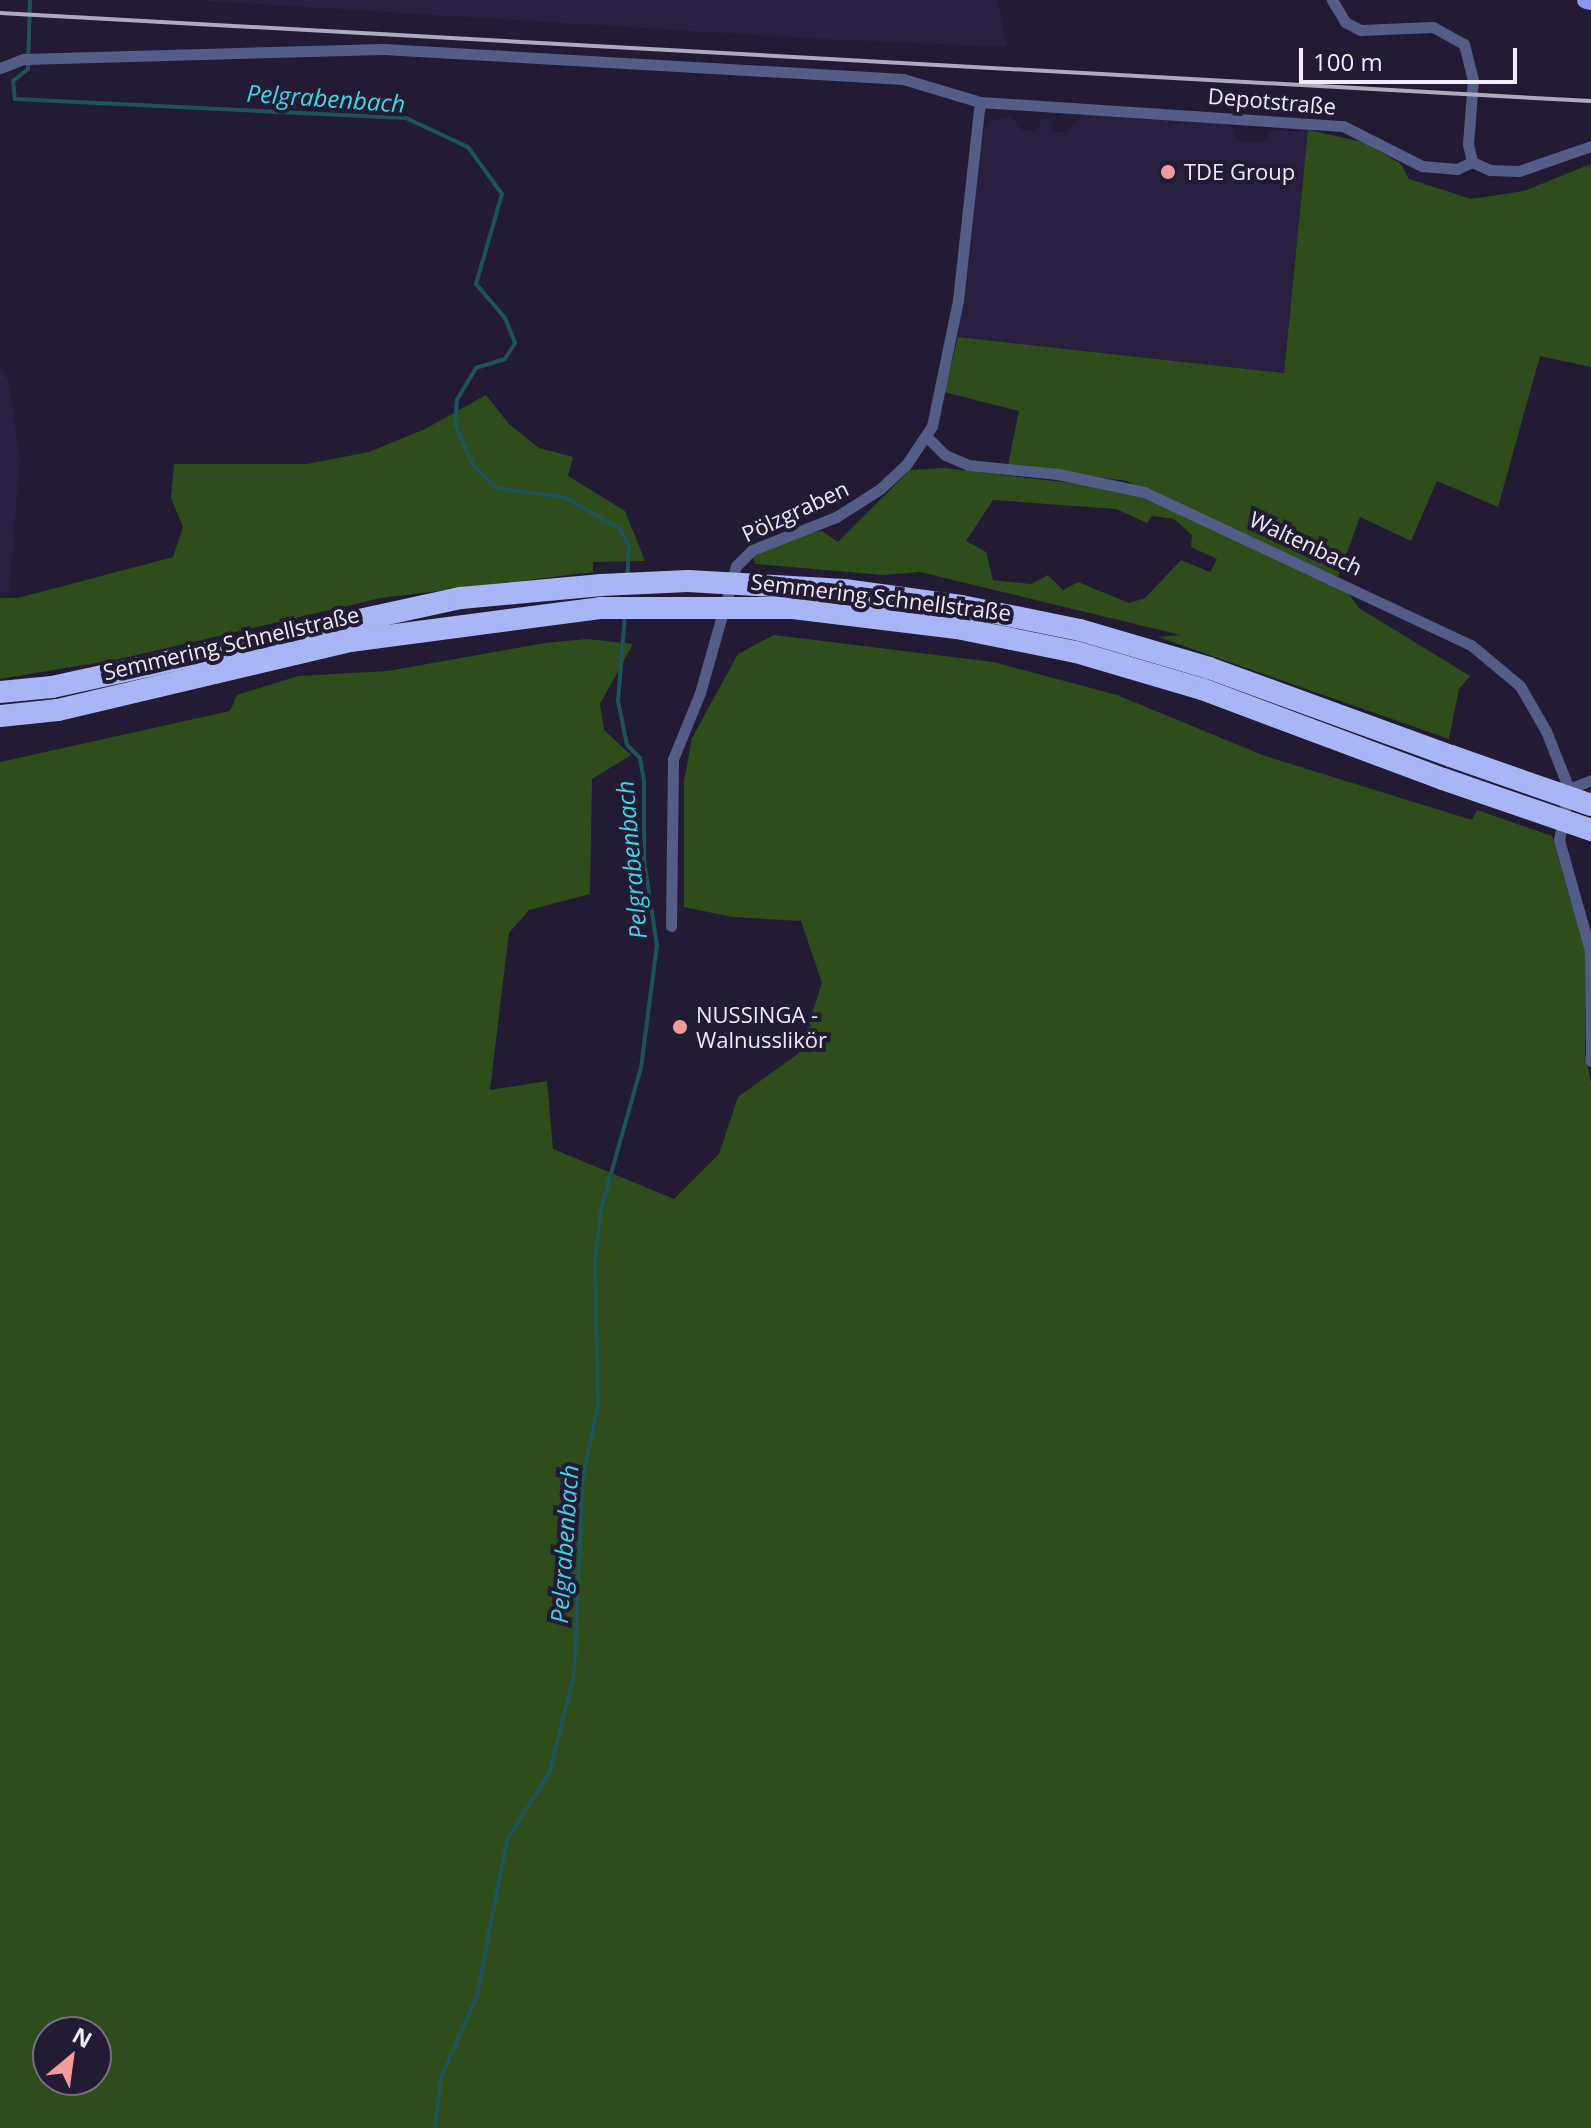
<!DOCTYPE html>
<meta charset="utf-8">
<style>
body{margin:0}
#map{position:relative;width:1591px;height:2128px;overflow:hidden;background:#221b33;font-family:"Open Sans",sans-serif}
div>[style]{position:absolute}
[style*='--x']{left:calc(var(--x)*1px);top:calc(var(--y)*1px);width:calc(var(--w)*1px);rotate:calc(var(--a)*1deg)}
.built>*{inset:0;background:#291f3e}
.green>*{inset:0;background:#2f4c1b}
.stream>*{height:4px;margin:-2px;padding:0 2px;transform-origin:2px;border-radius:2px;background:#1d545a}
.street>*{height:11px;margin:-5.5px;padding:0 5.5px;transform-origin:5.5px;border-radius:5.5px;background:#545d88}
.primary>*{height:18px;margin:-9px;padding:0 9px;transform-origin:9px;border-radius:9px;background:#8899f3}
.highway>*{height:22px;margin:-11px;padding:0 11px;transform-origin:11px;border-radius:11px;background:#a8b6f7}
.rail>*{height:4px;margin:-2px;padding:0 2px;transform-origin:2px;border-radius:2px;background:#afaabc}
.highway-bridge>*{height:22px;margin:-11px;padding:0 11px;transform-origin:11px;border-radius:11px;background:#a8b6f7}
.dots>*{width:22px;height:22px;translate:-50% -50%;box-sizing:border-box;border:4px solid #221b33;border-radius:50%}
span{translate:-50% -50%;white-space:nowrap;text-align:center;line-height:1.15;-webkit-text-stroke:8px #221b33;paint-order:stroke}
.street-label{font-size:22px;color:#efebfb}
.poi-label{font-size:22px;color:#efebfb}
.left{translate:0 -50%;text-align:left}
.water-label{font-size:24px;color:#3cd7e8;font-style:italic}
.north{position:absolute;left:32px;top:2016px;width:80px;height:80px;box-sizing:border-box;background:#221b33;border:2px solid #746e83;border-radius:50%;rotate:29deg;font-size:22px;font-weight:700;line-height:32px;text-align:center;color:#efebfb}
.north::after{content:'';display:block;margin:auto;width:28px;height:36px;background:#f59b9a;clip-path:polygon(50% 0,100% 100%,50% 72%,0 100%)}
.scale{position:absolute;left:1299px;top:48px;width:218px;height:36px;box-sizing:border-box;border:4px solid #efebfb;border-top:0;padding-left:10px;font-size:24px;line-height:28px;white-space:nowrap;color:#efebfb;-webkit-text-stroke:6px #221b33;paint-order:stroke}
</style>
<div id="map">
<div class="built">
<div style="clip-path:polygon(192px 0,998px 0,1007px 47px,821px 39px)"></div>
<div style="clip-path:polygon(1082px 114px,1221px 122px,1233px 128px,1236px 141px,1264px 142px,1272px 131px,1308px 130px,1284px 373px,958px 337px,981px 137px,990px 121px,1011px 117px,1021px 130px,1036px 131px,1043px 118px,1051px 120px,1053px 132px,1068px 132px)"></div>
<div style="clip-path:polygon(0 367px,9px 382px,20px 461px,9px 595px,0 598px)"></div>
</div>
<div class="green">
<div style="clip-path:polygon(1308px 130px,1363px 142px,1401px 164px,1409px 179px,1471px 199px,1524px 191px,1591px 164px,1591px 367px,1540px 356px,1498px 507px,1437px 481px,1411px 541px,1360px 517px,1338px 577px,1127px 481px,1008px 465px,1019px 411px,944px 392px,958px 337px,1284px 373px)"></div>
<div style="clip-path:polygon(486px 395px,509px 424px,539px 448px,573px 457px,568px 476px,625px 511px,645px 561px,593px 562px,593px 572px,381px 598px,120px 659px,0 679px,0 598px,18px 598px,173px 557px,183px 527px,171px 498px,174px 464px,307px 464px,369px 452px,425px 429px)"></div>
<div style="clip-path:polygon(evenodd,944px 468px,1114px 488px,1192px 516px,1342px 585px,1359px 608px,1470px 676px,1459px 689px,1449px 739px,1158px 637px,1181px 635px,920px 572px,883px 575px,755px 564px,753px 555px,809px 532px,822px 531px,838px 542px,910px 470px,944px 468px,993px 500px,1116px 509px,1147px 523px,1152px 516px,1174px 519px,1192px 535px,1191px 547px,1217px 559px,1210px 572px,1181px 560px,1145px 598px,1129px 603px,1078px 582px,1063px 590px,1048px 575px,1031px 584px,993px 580px,986px 552px,966px 541px,993px 500px)"></div>
<div style="clip-path:polygon(evenodd,774px 635px,993px 662px,1117px 695px,1265px 756px,1472px 820px,1477px 810px,1552px 836px,1585px 950px,1585px 1052px,1591px 1083px,1591px 2128px,0 2128px,0 762px,230px 711px,237px 695px,298px 676px,388px 671px,545px 643px,587px 639px,633px 644px,600px 704px,604px 730px,631px 755px,592px 779px,590px 894px,529px 910px,509px 933px,490px 1090px,547px 1081px,553px 1149px,674px 1199px,719px 1154px,738px 1097px,799px 1053px,822px 983px,801px 921px,732px 917px,684px 907px,684px 781px,692px 738px,738px 654px,774px 635px,48px 2032px,96px 2032px,96px 2080px,48px 2080px,48px 2032px)"></div>
</div>
<div class="stream">
<div style="--x:30;--y:0;--w:69;--a:91.7"></div>
<div style="--x:28;--y:69;--w:19;--a:141"></div>
<div style="--x:13;--y:81;--w:18;--a:84"></div>
<div style="--x:15;--y:99;--w:391;--a:2.8"></div>
<div style="--x:406;--y:118;--w:68;--a:25.1"></div>
<div style="--x:468;--y:147;--w:58;--a:54.1"></div>
<div style="--x:502;--y:194;--w:94;--a:106.1"></div>
<div style="--x:476;--y:284;--w:45;--a:49.5"></div>
<div style="--x:505;--y:318;--w:27;--a:68"></div>
<div style="--x:515;--y:343;--w:19;--a:122"></div>
<div style="--x:505;--y:359;--w:30;--a:163"></div>
<div style="--x:476;--y:368;--w:37;--a:121"></div>
<div style="--x:457;--y:400;--w:24;--a:95"></div>
<div style="--x:455;--y:424;--w:45;--a:66.3"></div>
<div style="--x:473;--y:465;--w:33;--a:44"></div>
<div style="--x:497;--y:488;--w:68;--a:7.7"></div>
<div style="--x:564;--y:497;--w:63;--a:29.4"></div>
<div style="--x:619;--y:528;--w:20;--a:60"></div>
<div style="--x:629;--y:545;--w:33;--a:93"></div>
<div style="--x:435;--y:2128;--w:50;--a:-83.2"></div>
<div style="--x:441;--y:2078;--w:90;--a:-66.3"></div>
<div style="--x:477;--y:1996;--w:159;--a:-79.1"></div>
<div style="--x:507;--y:1840;--w:79;--a:-57.9"></div>
<div style="--x:549;--y:1773;--w:101;--a:-75.7"></div>
<div style="--x:574;--y:1675;--w:198;--a:-87.4"></div>
<div style="--x:583;--y:1477;--w:73;--a:-78.1"></div>
<div style="--x:598;--y:1406;--w:148;--a:-91.2"></div>
<div style="--x:595;--y:1258;--w:49;--a:-83"></div>
<div style="--x:601;--y:1209;--w:147;--a:-74.2"></div>
<div style="--x:641;--y:1068;--w:124;--a:-82.6"></div>
<div style="--x:657;--y:945;--w:85;--a:-98.8"></div>
<div style="--x:644;--y:861;--w:80;--a:-90"></div>
<div style="--x:644;--y:781;--w:23;--a:-100"></div>
<div style="--x:640;--y:758;--w:18;--a:-135"></div>
<div style="--x:627;--y:745;--w:45;--a:-101.6"></div>
<div style="--x:618;--y:701;--w:87;--a:-85.4"></div>
</div>
<div class="street">
<div style="--x:1332;--y:0;--w:26;--a:59"></div>
<div style="--x:1345;--y:22;--w:17;--a:28"></div>
<div style="--x:1360;--y:30;--w:73;--a:-2.4"></div>
<div style="--x:1433;--y:27;--w:35;--a:29"></div>
<div style="--x:1464;--y:44;--w:36;--a:76"></div>
<div style="--x:1473;--y:79;--w:65;--a:94.4"></div>
<div style="--x:1468;--y:144;--w:18;--a:77"></div>
<div style="--x:0;--y:68;--w:26;--a:-21"></div>
<div style="--x:24;--y:59;--w:359;--a:-1.6"></div>
<div style="--x:383;--y:49;--w:521;--a:3.3"></div>
<div style="--x:903;--y:79;--w:80;--a:16.6"></div>
<div style="--x:980;--y:102;--w:364;--a:3.8"></div>
<div style="--x:1343;--y:126;--w:89;--a:26.9"></div>
<div style="--x:1422;--y:166;--w:35;--a:5"></div>
<div style="--x:1457;--y:169;--w:17;--a:-25"></div>
<div style="--x:1472;--y:162;--w:20;--a:24"></div>
<div style="--x:1490;--y:170;--w:29;--a:2"></div>
<div style="--x:1519;--y:171;--w:76;--a:-19.1"></div>
<div style="--x:927;--y:437;--w:25;--a:45"></div>
<div style="--x:945;--y:455;--w:25;--a:23"></div>
<div style="--x:968;--y:465;--w:90;--a:5.7"></div>
<div style="--x:1058;--y:474;--w:88;--a:11.8"></div>
<div style="--x:1144;--y:492;--w:361;--a:25.1"></div>
<div style="--x:1471;--y:645;--w:64;--a:39.9"></div>
<div style="--x:1520;--y:686;--w:52;--a:60"></div>
<div style="--x:1546;--y:731;--w:62;--a:68.4"></div>
<div style="--x:1569;--y:789;--w:24;--a:-22"></div>
<div style="--x:1568;--y:793;--w:48;--a:100.8"></div>
<div style="--x:1559;--y:840;--w:114;--a:74.3"></div>
<div style="--x:1590;--y:950;--w:111;--a:89.5"></div>
<div style="--x:671;--y:926;--w:167;--a:-89.3"></div>
<div style="--x:673;--y:759;--w:71;--a:-67.8"></div>
<div style="--x:700;--y:693;--w:132;--a:-74.2"></div>
<div style="--x:736;--y:566;--w:23;--a:-45"></div>
<div style="--x:752;--y:550;--w:90;--a:-21.4"></div>
<div style="--x:836;--y:517;--w:52;--a:-32.5"></div>
<div style="--x:880;--y:489;--w:35;--a:-43"></div>
<div style="--x:906;--y:465;--w:47;--a:-56.3"></div>
<div style="--x:932;--y:426;--w:129;--a:-78.3"></div>
<div style="--x:958;--y:300;--w:199;--a:-83.7"></div>
</div>
<div class="primary">
<div style="--x:1586;--y:0;--w:5;--a:11"></div>
</div>
<div class="highway">
<div style="--x:844;--y:590;--w:118;--a:7.8"></div>
<div style="--x:961;--y:606;--w:121;--a:11.4"></div>
<div style="--x:1080;--y:630;--w:134;--a:16.4"></div>
<div style="--x:1209;--y:668;--w:258;--a:20"></div>
<div style="--x:793;--y:608;--w:165;--a:7"></div>
<div style="--x:957;--y:628;--w:121;--a:11.4"></div>
<div style="--x:1076;--y:652;--w:131;--a:16.4"></div>
<div style="--x:1202;--y:689;--w:257;--a:20.5"></div>
<div style="--x:0;--y:692;--w:52;--a:-5.5"></div>
<div style="--x:52;--y:687;--w:419;--a:-12.3"></div>
<div style="--x:461;--y:598;--w:141;--a:-5.3"></div>
<div style="--x:0;--y:716;--w:58;--a:-5.9"></div>
<div style="--x:58;--y:710;--w:300;--a:-13.3"></div>
<div style="--x:350;--y:641;--w:254;--a:-7.5"></div>
</div>
<div class="rail">
<div style="--x:0;--y:13;--w:1593;--a:3.17"></div>
</div>
<div class="highway-bridge">
<div style="--x:601;--y:585;--w:87;--a:-2.6"></div>
<div style="--x:688;--y:581;--w:156;--a:3.3"></div>
<div style="--x:602;--y:608;--w:191;--a:0"></div>
<div style="--x:1451;--y:756;--w:148;--a:19.3"></div>
<div style="--x:1443;--y:779;--w:157;--a:19"></div>
</div>
<div class="dots">
<div style="left:1168px;top:172px;background:#f59b9a"></div>
<div style="left:680px;top:1027px;background:#f59b9a"></div>
</div>
<div class="street-label">
<span style="left:1272px;top:101px;rotate:5deg">Depotstraße</span>
<span style="left:795px;top:511px;rotate:-25deg">Pölzgraben</span>
<span style="left:1306px;top:543px;rotate:25deg">Waltenbach</span>
<span style="left:881px;top:597px;rotate:7deg">Semmering Schnellstraße</span>
<span style="left:231px;top:643px;rotate:-13deg">Semmering Schnellstraße</span>
</div>
<div class="poi-label">
<span class="left" style="left:1184px;top:172px">TDE Group</span>
<span class="left" style="left:696px;top:1027px">NUSSINGA -<br>Walnusslikör</span>
</div>
<div class="water-label">
<span style="left:326px;top:98px;rotate:4deg">Pelgrabenbach</span>
<span style="left:631px;top:860px;rotate:-95deg">Pelgrabenbach</span>
<span style="left:564px;top:1544px;rotate:-86deg">Pelgrabenbach</span>
</div>
<div class="north">N</div>
<div class="scale">100 m</div>
</div>
